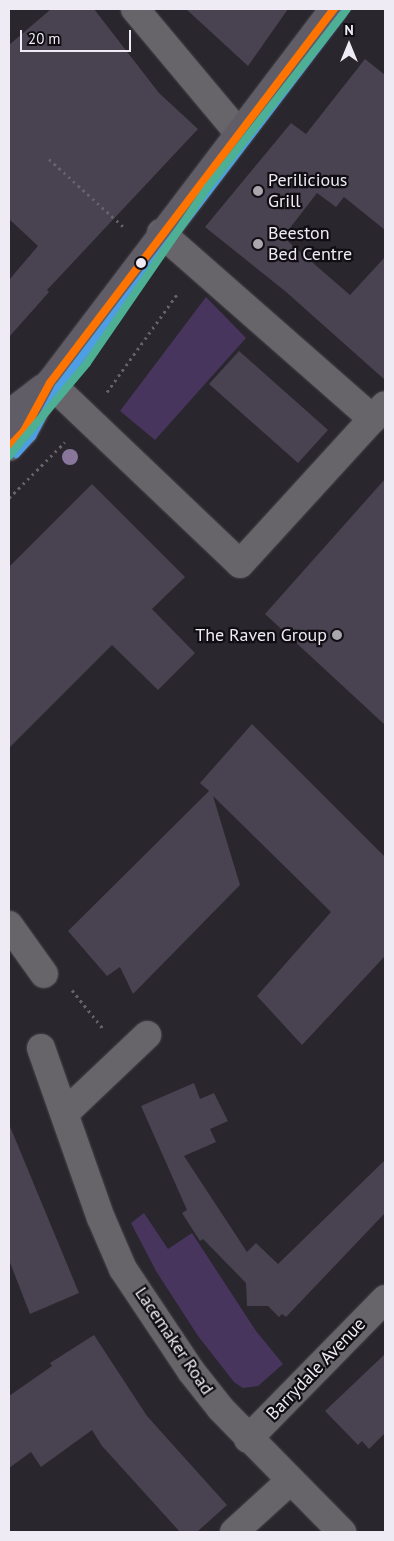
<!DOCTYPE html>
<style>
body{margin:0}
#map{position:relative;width:394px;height:1541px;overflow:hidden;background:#29262d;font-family:"PT Sans",sans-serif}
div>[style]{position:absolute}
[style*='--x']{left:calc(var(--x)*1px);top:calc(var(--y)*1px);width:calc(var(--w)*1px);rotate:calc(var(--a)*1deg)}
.green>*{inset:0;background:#48355d}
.building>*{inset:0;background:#494251}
.path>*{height:3px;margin-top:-1.5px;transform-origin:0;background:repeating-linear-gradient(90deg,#656369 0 2.5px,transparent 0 6.5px)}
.roads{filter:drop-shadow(0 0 1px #46444a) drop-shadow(0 0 1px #46444a)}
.minor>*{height:28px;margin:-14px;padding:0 14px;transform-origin:14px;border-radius:14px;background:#67656a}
.major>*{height:28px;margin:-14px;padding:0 14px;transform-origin:14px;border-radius:14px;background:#605d66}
.bus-1>*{height:8px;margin:-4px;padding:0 4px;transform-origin:4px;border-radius:4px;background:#ff7300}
.bus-2>*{height:8px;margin:-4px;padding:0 4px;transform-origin:4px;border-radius:4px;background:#4d9ee5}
.tram-1>*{height:8px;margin:-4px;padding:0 4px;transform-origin:4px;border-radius:4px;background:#4daf93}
.trees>*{width:16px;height:16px;margin:-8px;border-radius:50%;background:#88779b}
.dots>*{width:14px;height:14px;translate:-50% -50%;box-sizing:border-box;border:2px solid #100e13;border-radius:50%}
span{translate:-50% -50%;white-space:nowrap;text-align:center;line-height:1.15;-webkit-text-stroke:4.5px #100e13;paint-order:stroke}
.poi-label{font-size:18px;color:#eeebf4}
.left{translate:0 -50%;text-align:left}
.right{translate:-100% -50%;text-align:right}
.street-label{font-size:18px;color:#eeebf4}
.frame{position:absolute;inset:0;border:10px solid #eeebf4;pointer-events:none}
.north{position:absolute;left:324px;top:20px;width:50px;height:50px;-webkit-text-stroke:4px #100e13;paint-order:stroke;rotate:0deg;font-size:14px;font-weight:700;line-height:20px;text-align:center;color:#eeebf4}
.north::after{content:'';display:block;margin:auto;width:18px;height:22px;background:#eeebf4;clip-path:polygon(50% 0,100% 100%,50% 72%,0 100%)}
.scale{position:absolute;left:20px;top:30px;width:111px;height:22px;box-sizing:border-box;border:2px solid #eeebf4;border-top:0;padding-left:6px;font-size:15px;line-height:18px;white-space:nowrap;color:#eeebf4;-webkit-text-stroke:4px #100e13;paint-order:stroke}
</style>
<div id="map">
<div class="green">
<div style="clip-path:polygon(206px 297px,246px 338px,155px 440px,120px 411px)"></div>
<div style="clip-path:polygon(144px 1213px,168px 1249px,192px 1233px,256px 1331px,283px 1364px,258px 1386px,243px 1388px,234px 1382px,198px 1336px,156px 1271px,131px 1223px)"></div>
</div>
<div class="building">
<div style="clip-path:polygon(51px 9px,94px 9px,159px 93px,198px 129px,47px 290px,49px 292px,9px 337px,9px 280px,38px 246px,9px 219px,9px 45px)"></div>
<div style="clip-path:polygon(186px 9px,288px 9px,248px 66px)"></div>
<div style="clip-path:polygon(365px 59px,385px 75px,385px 230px,344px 197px,336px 207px,317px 193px,283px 237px,350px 295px,385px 257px,385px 380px,285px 291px,205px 227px,291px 123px,306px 134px)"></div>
<div style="clip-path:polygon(239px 351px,328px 430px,298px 463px,209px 384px)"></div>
<div style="clip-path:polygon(385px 479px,385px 725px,265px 614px)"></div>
<div style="clip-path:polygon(92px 484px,185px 577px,152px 609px,195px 653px,158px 690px,112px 645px,9px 748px,9px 567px)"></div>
<div style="clip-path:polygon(252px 724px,385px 857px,385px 956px,302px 1045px,257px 996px,331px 912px,213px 796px,240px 885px,133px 994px,120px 967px,107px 976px,68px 931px,209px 791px,200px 783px)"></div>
<div style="clip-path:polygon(194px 1083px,200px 1099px,214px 1093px,228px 1121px,210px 1129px,216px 1142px,184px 1156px,247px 1252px,256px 1243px,278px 1264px,385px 1160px,385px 1213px,286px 1317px,282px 1314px,279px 1317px,268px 1306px,247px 1306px,246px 1283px,203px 1239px,200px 1241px,182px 1213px,187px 1210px,141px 1106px)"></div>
<div style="clip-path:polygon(9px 1124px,79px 1293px,30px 1314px,9px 1260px)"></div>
<div style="clip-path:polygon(94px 1335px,147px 1416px,227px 1505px,197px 1532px,180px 1532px,102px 1446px,92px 1430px,41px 1467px,31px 1452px,9px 1468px,9px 1396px,52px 1366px,50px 1363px)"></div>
<div style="clip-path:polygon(385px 1354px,385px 1433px,369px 1449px,362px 1441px,358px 1445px,325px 1411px)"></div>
</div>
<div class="path">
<div style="--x:49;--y:159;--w:104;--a:42.3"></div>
<div style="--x:107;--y:392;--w:122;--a:-54.4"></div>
<div style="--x:9;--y:498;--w:79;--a:-45"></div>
<div style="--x:72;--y:990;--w:51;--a:51.3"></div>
</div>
<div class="roads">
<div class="minor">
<div style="--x:135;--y:9;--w:160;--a:50.1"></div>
<div style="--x:161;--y:233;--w:282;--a:41.3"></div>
<div style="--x:50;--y:383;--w:262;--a:43.6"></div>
<div style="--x:240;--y:564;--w:215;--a:-47.6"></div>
<div style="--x:9;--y:925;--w:60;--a:54.5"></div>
<div style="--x:41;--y:1048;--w:180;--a:70.6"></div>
<div style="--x:101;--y:1218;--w:56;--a:66.7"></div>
<div style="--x:123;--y:1269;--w:123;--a:56.3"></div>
<div style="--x:191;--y:1371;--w:48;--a:51.7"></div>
<div style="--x:221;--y:1409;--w:173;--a:45.5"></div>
<div style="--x:66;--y:1112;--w:112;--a:-43.5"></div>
<div style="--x:248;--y:1439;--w:196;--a:-45.6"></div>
<div style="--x:234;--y:1532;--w:74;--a:-42.3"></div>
</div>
<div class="major">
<div style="--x:9;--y:414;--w:43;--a:-37.4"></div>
<div style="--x:9;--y:447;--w:22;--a:-47"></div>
<div style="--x:24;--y:431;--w:55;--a:-61.6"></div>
<div style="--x:50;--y:383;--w:470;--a:-52.8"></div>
</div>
</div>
<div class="bus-1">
<div style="--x:9;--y:447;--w:22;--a:-47"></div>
<div style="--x:24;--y:431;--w:55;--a:-61.6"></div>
<div style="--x:50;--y:383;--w:470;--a:-52.8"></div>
</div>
<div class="bus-2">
<div style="--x:16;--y:454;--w:24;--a:-48"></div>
<div style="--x:32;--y:436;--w:55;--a:-61.6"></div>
<div style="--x:58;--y:388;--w:469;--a:-52.7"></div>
</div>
<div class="tram-1">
<div style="--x:9;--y:456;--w:121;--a:-50"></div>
<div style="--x:87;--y:363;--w:214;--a:-55.5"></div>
<div style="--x:208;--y:187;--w:226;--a:-52"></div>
</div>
<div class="trees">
<div style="left:70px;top:457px"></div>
</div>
<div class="dots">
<div style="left:258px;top:191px;background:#a9a6ae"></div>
<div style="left:258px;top:244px;background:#a9a6ae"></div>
<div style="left:141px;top:263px;background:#eeebf4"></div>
<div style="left:337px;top:635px;background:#a9a6ae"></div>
</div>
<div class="poi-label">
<span class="left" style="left:268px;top:191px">Perilicious<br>Grill</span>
<span class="left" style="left:268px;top:244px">Beeston<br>Bed Centre</span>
<span class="right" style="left:327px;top:635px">The Raven Group</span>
</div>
<div class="street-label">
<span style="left:174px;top:1341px;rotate:56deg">Lacemaker Road</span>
<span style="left:316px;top:1369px;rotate:-46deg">Barrydale Avenue</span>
</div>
<div class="frame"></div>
<div class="north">N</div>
<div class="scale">20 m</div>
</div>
